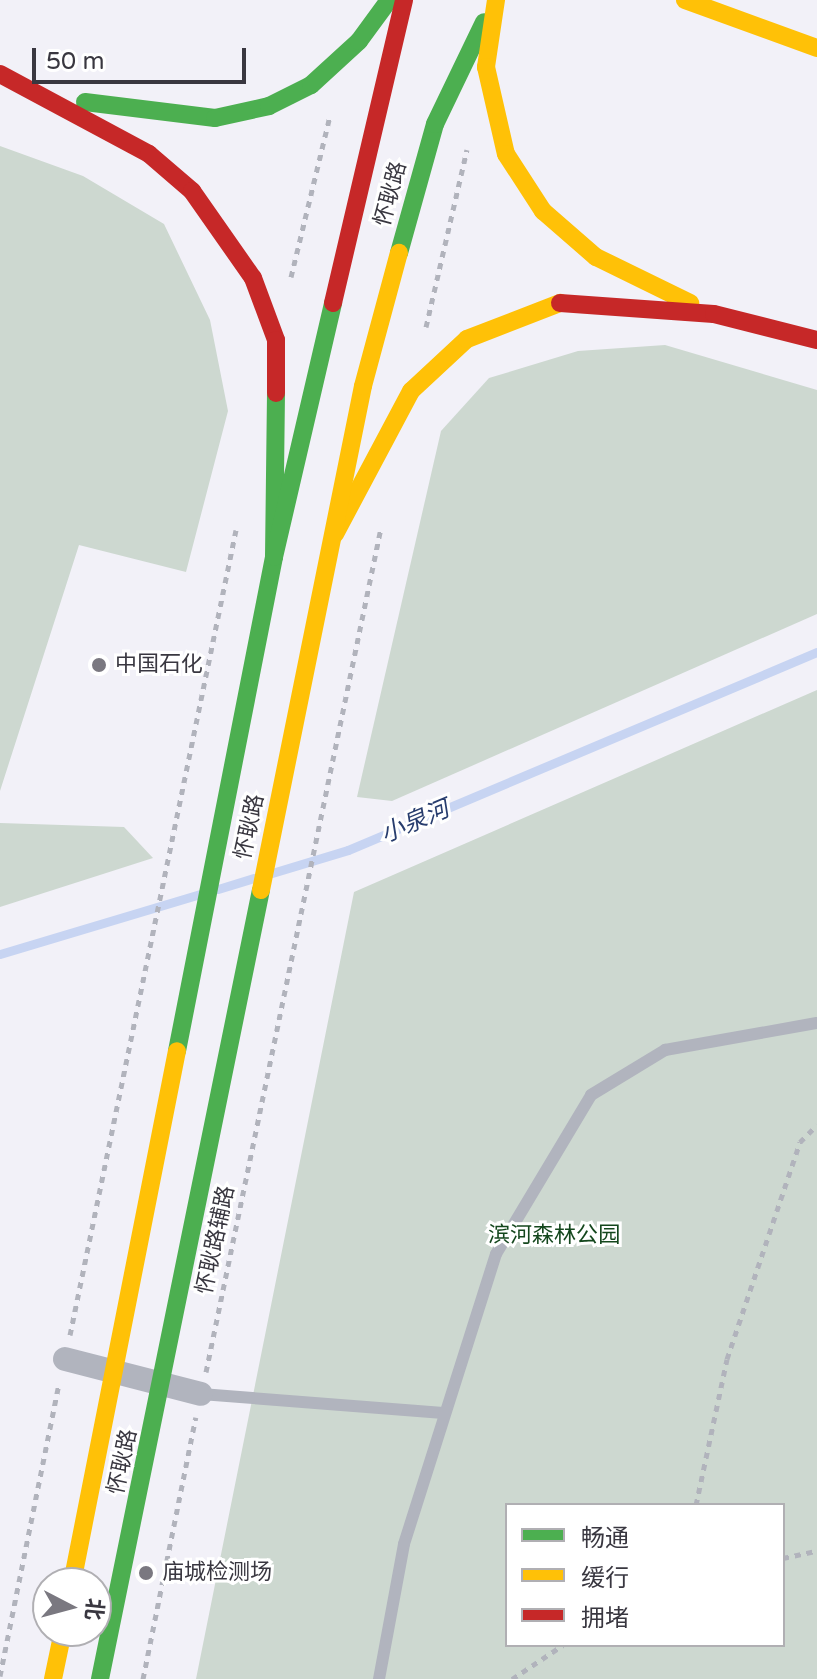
<!DOCTYPE html>
<meta charset="utf-8">
<style>
body{margin:0}
#map{position:relative;width:817px;height:1679px;overflow:hidden;background:#f2f1f8;font-family:"Varela Round","Noto Sans SC",sans-serif}
div>[style]{position:absolute}
[style*='--x']{left:calc(var(--x)*1px);top:calc(var(--y)*1px);width:calc(var(--w)*1px);rotate:calc(var(--a)*1deg)}
.green>*{inset:0;background:#cdd8d0}
.stream>*{height:9px;margin:-4.5px;padding:0 4.5px;transform-origin:4.5px;border-radius:4.5px;background:#c7d4f2}
.path>*{height:5px;margin-top:-2.5px;transform-origin:0;background:repeating-linear-gradient(90deg,#b1b3bc 0 6px,transparent 0 12px)}
.lane>*{height:12px;margin:-6px;padding:0 6px;transform-origin:6px;border-radius:6px;background:#b1b4be}
.street>*{height:24px;margin:-12px;padding:0 12px;transform-origin:12px;border-radius:12px;background:#b1b4be}
.fast>*{height:18px;margin:-9px;padding:0 9px;transform-origin:9px;border-radius:9px;background:#4caf50}
.slow>*{height:18px;margin:-9px;padding:0 9px;transform-origin:9px;border-radius:9px;background:#ffc107}
.jam>*{height:18px;margin:-9px;padding:0 9px;transform-origin:9px;border-radius:9px;background:#c62828}
.dots>*{width:22px;height:22px;translate:-50% -50%;box-sizing:border-box;border:4px solid #fff;border-radius:50%}
span{translate:-50% -50%;white-space:nowrap;text-align:center;line-height:1.15;-webkit-text-stroke:6px #fff;paint-order:stroke}
.street-label{font-size:22px;color:#393740}
.poi-label{font-size:22px;color:#393740}
.left{translate:0 -50%;text-align:left}
.park-label{font-size:22px;color:#14471d}
.water-label{font-size:24px;color:#283d6e;font-style:italic}
.legend{position:absolute;left:505px;top:1503px;width:280px;height:144px;box-sizing:border-box;background:#fff;border:2px solid #b0afb3;margin:0;padding:10px 14px;list-style:none;font-size:24px;color:#393740}
.legend li{display:flex;align-items:center;gap:16px;height:40px}
.legend b{width:40px;border:2px solid #b0afb3}
.north{position:absolute;left:32px;top:1567px;width:80px;height:80px;box-sizing:border-box;background:#fff;border:2px solid #b0afb3;border-radius:50%;rotate:96deg;font-size:22px;font-weight:700;line-height:32px;text-align:center;color:#393740}
.north::after{content:'';display:block;margin:auto;width:28px;height:36px;background:#7a7880;clip-path:polygon(50% 0,100% 100%,50% 72%,0 100%)}
.scale{position:absolute;left:32px;top:48px;width:214px;height:36px;box-sizing:border-box;border:4px solid #393740;border-top:0;padding-left:10px;font-size:24px;line-height:28px;white-space:nowrap;color:#393740;-webkit-text-stroke:6px #fff;paint-order:stroke}
</style>
<div id="map">
<div class="green">
<div style="clip-path:polygon(0 146px,83px 176px,164px 224px,210px 320px,228px 411px,186px 572px,79px 545px,0 791px)"></div>
<div style="clip-path:polygon(665px 345px,817px 390px,817px 614px,392px 801px,357px 797px,441px 431px,489px 378px,578px 351px)"></div>
<div style="clip-path:polygon(evenodd,817px 690px,817px 1679px,196px 1679px,354px 892px,817px 690px,507px 1505px,783px 1505px,783px 1645px,507px 1645px,507px 1505px)"></div>
<div style="clip-path:polygon(0 823px,124px 827px,153px 858px,0 907px)"></div>
</div>
<div class="stream">
<div style="--x:272;--y:873;--w:79;--a:-16.8"></div>
<div style="--x:348;--y:850;--w:509;--a:-22.89"></div>
<div style="--x:218;--y:889;--w:38;--a:-17"></div>
<div style="--x:0;--y:954;--w:209;--a:-16.7"></div>
</div>
<div class="path">
<div style="--x:291;--y:277;--w:166;--a:-76.4"></div>
<div style="--x:426;--y:327;--w:182;--a:-77"></div>
<div style="--x:70;--y:1335;--w:822;--a:-78.35"></div>
<div style="--x:206;--y:1372;--w:862;--a:-78.29"></div>
<div style="--x:696;--y:1505;--w:149;--a:-78"></div>
<div style="--x:727;--y:1359;--w:229;--a:-71.4"></div>
<div style="--x:800;--y:1142;--w:24;--a:-45"></div>
<div style="--x:783;--y:1558;--w:35;--a:-12"></div>
<div style="--x:0;--y:1676;--w:299;--a:-78.6"></div>
<div style="--x:143;--y:1679;--w:267;--a:-78.6"></div>
<div style="--x:512;--y:1679;--w:61;--a:-33.7"></div>
</div>
<div class="lane">
<div style="--x:201;--y:1394;--w:243;--a:4.5"></div>
<div style="--x:379;--y:1679;--w:137;--a:-79.5"></div>
<div style="--x:404;--y:1544;--w:304;--a:-72.4"></div>
<div style="--x:496;--y:1254;--w:185;--a:-59.1"></div>
<div style="--x:591;--y:1095;--w:87;--a:-31.3"></div>
<div style="--x:665;--y:1050;--w:154;--a:-10.1"></div>
</div>
<div class="street">
<div style="--x:65;--y:1359;--w:140;--a:14.4"></div>
</div>
<div class="fast">
<div style="--x:85;--y:102;--w:131;--a:7"></div>
<div style="--x:215;--y:118;--w:55;--a:-12.5"></div>
<div style="--x:269;--y:106;--w:47;--a:-26.6"></div>
<div style="--x:311;--y:85;--w:65;--a:-42.5"></div>
<div style="--x:359;--y:41;--w:51;--a:-53.8"></div>
<div style="--x:399;--y:253;--w:134;--a:-74.4"></div>
<div style="--x:435;--y:124;--w:113;--a:-64.3"></div>
<div style="--x:274;--y:557;--w:164;--a:-89.3"></div>
<div style="--x:177;--y:1051;--w:503;--a:-78.89"></div>
<div style="--x:274;--y:557;--w:261;--a:-76.9"></div>
<div style="--x:100;--y:1679;--w:805;--a:-78.47"></div>
</div>
<div class="slow">
<div style="--x:496;--y:0;--w:68;--a:98.5"></div>
<div style="--x:486;--y:67;--w:89;--a:77.1"></div>
<div style="--x:506;--y:154;--w:68;--a:57"></div>
<div style="--x:543;--y:211;--w:70;--a:41"></div>
<div style="--x:596;--y:257;--w:105;--a:26.1"></div>
<div style="--x:685;--y:0;--w:140;--a:20"></div>
<div style="--x:335;--y:534;--w:162;--a:-62"></div>
<div style="--x:411;--y:391;--w:76;--a:-42.9"></div>
<div style="--x:467;--y:339;--w:100;--a:-21.2"></div>
<div style="--x:261;--y:890;--w:514;--a:-78.56"></div>
<div style="--x:363;--y:386;--w:138;--a:-74.9"></div>
<div style="--x:72;--y:1583;--w:542;--a:-78.84"></div>
<div style="--x:53;--y:1679;--w:49;--a:-78.2"></div>
</div>
<div class="jam">
<div style="--x:0;--y:74;--w:169;--a:28.2"></div>
<div style="--x:149;--y:154;--w:57;--a:40.7"></div>
<div style="--x:192;--y:191;--w:106;--a:55"></div>
<div style="--x:253;--y:278;--w:66;--a:69.6"></div>
<div style="--x:276;--y:340;--w:53;--a:90"></div>
<div style="--x:333;--y:303;--w:311;--a:-76.8"></div>
<div style="--x:560;--y:303;--w:154;--a:4.1"></div>
<div style="--x:714;--y:314;--w:106;--a:14.2"></div>
</div>
<div class="dots">
<div style="left:99px;top:665px;background:#7a7880"></div>
<div style="left:146px;top:1573px;background:#7a7880"></div>
</div>
<div class="street-label">
<span style="left:391px;top:194px;rotate:-75deg">怀耿路</span>
<span style="left:250px;top:827px;rotate:-78deg">怀耿路</span>
<span style="left:216px;top:1240px;rotate:-78deg">怀耿路辅路</span>
<span style="left:123px;top:1462px;rotate:-78deg">怀耿路</span>
</div>
<div class="poi-label">
<span class="left" style="left:115px;top:665px">中国石化</span>
<span class="left" style="left:162px;top:1573px">庙城检测场</span>
</div>
<div class="park-label">
<span style="left:554px;top:1236px">滨河森林公园</span>
</div>
<div class="water-label">
<span style="left:415px;top:822px;rotate:-23deg">小泉河</span>
</div>
<ul class="legend">
<li><b style="height:10px;background:#4caf50"></b>畅通</li>
<li><b style="height:10px;background:#ffc107"></b>缓行</li>
<li><b style="height:10px;background:#c62828"></b>拥堵</li>
</ul>
<div class="north">北</div>
<div class="scale">50 m</div>
</div>
